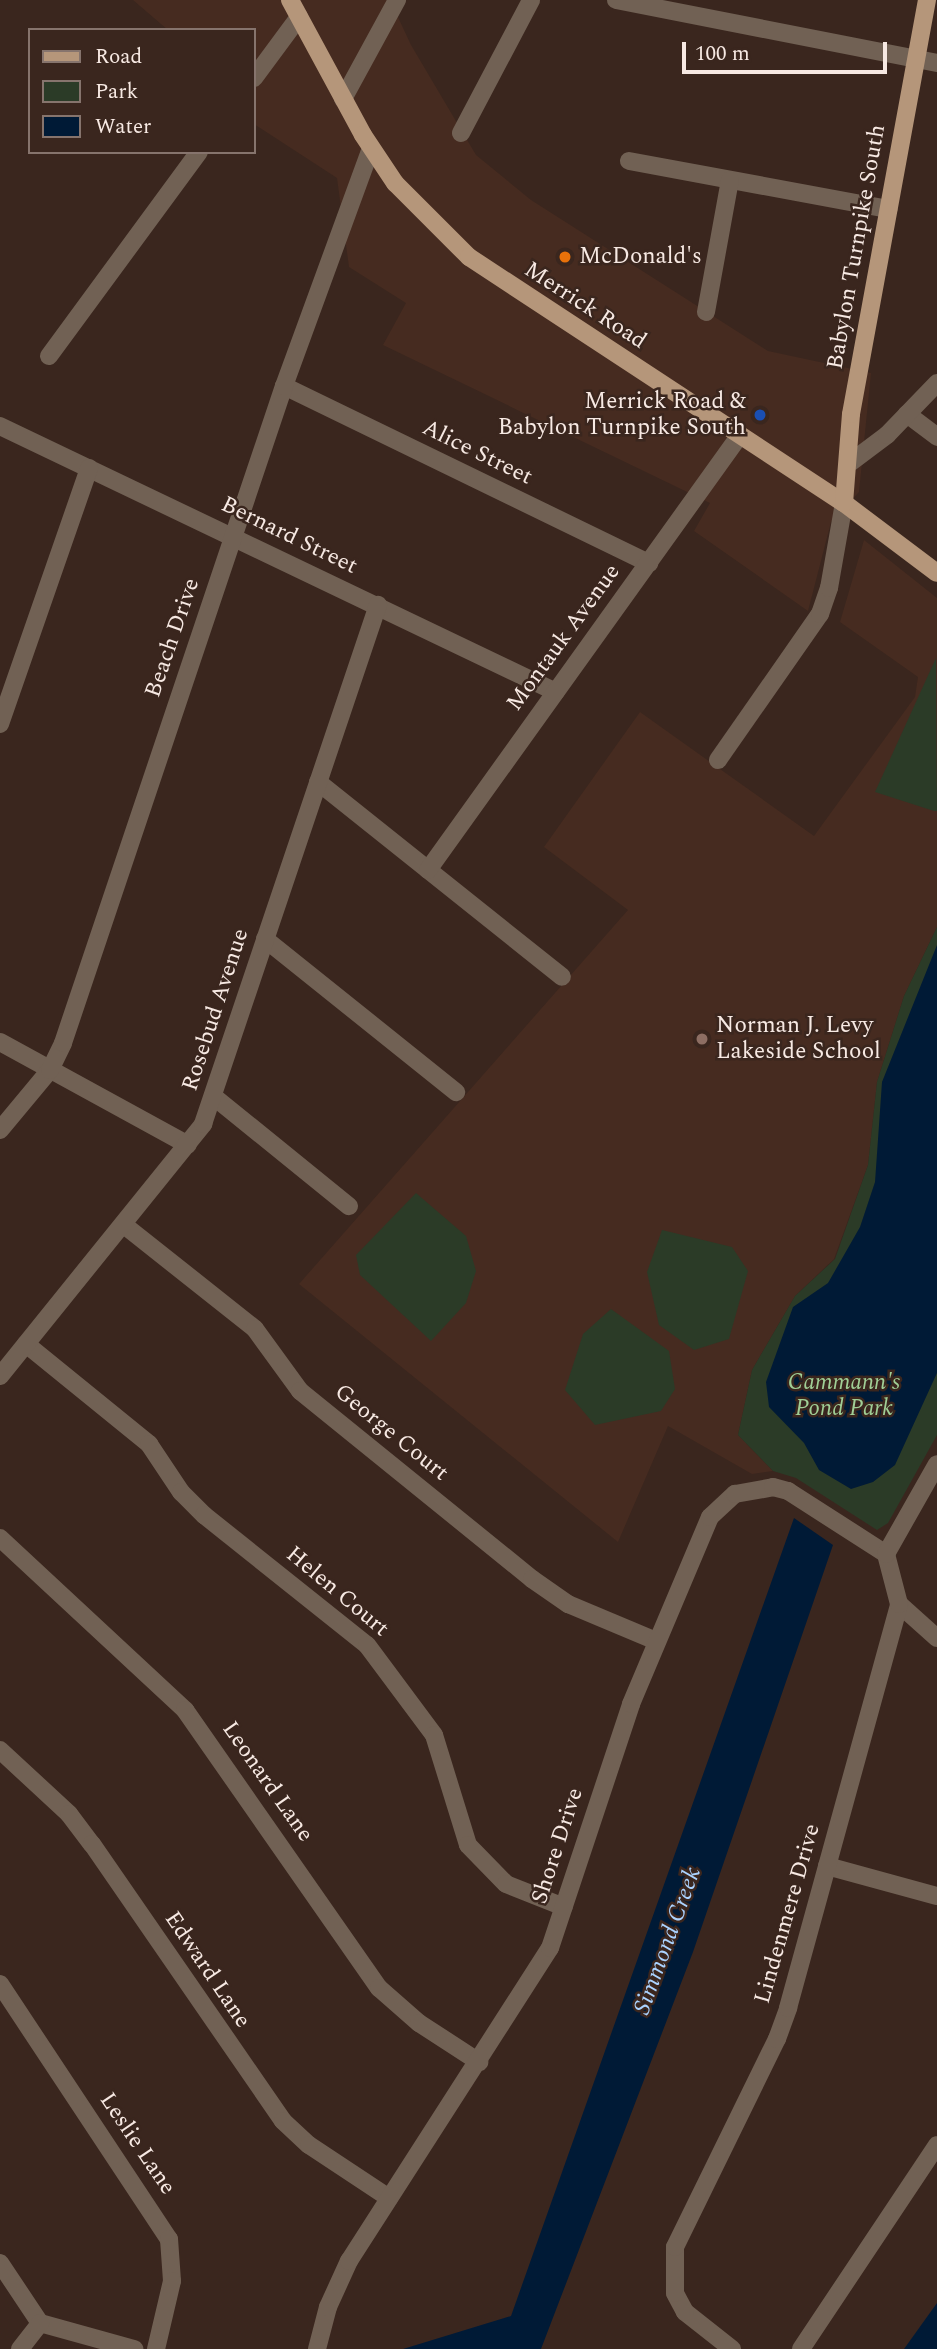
<!DOCTYPE html>
<style>
body{margin:0}
#map{position:relative;width:937px;height:2349px;overflow:hidden;background:#3a261e;font-family:Spectral,serif}
div>[style]{position:absolute}
[style*='--x']{left:calc(var(--x)*1px);top:calc(var(--y)*1px);width:calc(var(--w)*1px);rotate:calc(var(--a)*1deg)}
.built>*{inset:0;background:#462b20}
.green>*{inset:0;background:#2b3b27}
.water>*{inset:0;background:#001a36}
.minor>*{height:18px;margin:-9px;padding:0 9px;transform-origin:9px;border-radius:9px;background:#716154}
.major>*{height:18px;margin:-9px;padding:0 9px;transform-origin:9px;border-radius:9px;background:#b5967a}
.dots>*{width:19px;height:19px;translate:-50% -50%;box-sizing:border-box;border:4px solid #3a261e;border-radius:50%}
span{translate:-50% -50%;white-space:nowrap;text-align:center;line-height:1.15;-webkit-text-stroke:5px #3a261e;paint-order:stroke}
.street-label{font-size:23px;color:#f7e9e3}
.poi-label{font-size:23px;color:#f7e9e3}
.left{translate:0 -50%;text-align:left}
.right{translate:-100% -50%;text-align:right}
.park-label{font-size:23px;color:#a0cf96;font-style:italic}
.water-label{font-size:24px;color:#abd3ff;font-style:italic}
.legend{position:absolute;left:28px;top:28px;width:228px;height:126px;box-sizing:border-box;background:#3a261e;border:2px solid #86746d;margin:0;padding:9px 12px;list-style:none;font-size:21px;color:#f7e9e3}
.legend li{display:flex;align-items:center;gap:14px;height:35px}
.legend b{width:35px;border:2px solid #86746d}
.scale{position:absolute;left:682px;top:42px;width:205px;height:32px;box-sizing:border-box;border:4px solid #f7e9e3;border-top:0;padding-left:9px;font-size:21px;line-height:24px;white-space:nowrap;color:#f7e9e3;-webkit-text-stroke:5px #3a261e;paint-order:stroke}
</style>
<div id="map">
<div class="built">
<div style="clip-path:polygon(133px 0,390px 0,411px 45px,476px 155px,531px 200px,768px 351px,871px 373px,859px 492px,831px 522px,808px 611px,694px 531px,710px 503px,383px 345px,406px 303px,349px 267px,337px 178px,254px 124px,254px 30px,168px 30px)"></div>
<div style="clip-path:polygon(864px 540px,937px 598px,937px 927px,904px 996px,877px 1082px,868px 1165px,834px 1259px,795px 1296px,752px 1370px,738px 1435px,773px 1471px,752px 1474px,668px 1426px,618px 1542px,299px 1284px,628px 910px,544px 847px,640px 712px,814px 836px,915px 697px,918px 677px,840px 622px)"></div>
</div>
<div class="green">
<div style="clip-path:polygon(936px 658px,937px 811px,934px 811px,875px 792px)"></div>
<div style="clip-path:polygon(937px 927px,937px 1435px,888px 1523px,877px 1530px,796px 1478px,773px 1471px,738px 1435px,752px 1370px,795px 1296px,835px 1259px,868px 1165px,877px 1082px,904px 996px)"></div>
<div style="clip-path:polygon(416px 1193px,466px 1236px,476px 1271px,466px 1303px,431px 1341px,360px 1275px,356px 1255px)"></div>
<div style="clip-path:polygon(662px 1230px,732px 1247px,748px 1271px,729px 1339px,694px 1350px,659px 1325px,647px 1272px)"></div>
<div style="clip-path:polygon(611px 1309px,669px 1351px,675px 1389px,661px 1411px,595px 1425px,565px 1390px,583px 1334px)"></div>
</div>
<div class="water">
<div style="clip-path:polygon(937px 945px,937px 1373px,895px 1465px,873px 1482px,851px 1489px,819px 1470px,804px 1443px,769px 1407px,766px 1382px,793px 1307px,828px 1283px,860px 1227px,875px 1182px,882px 1082px)"></div>
<div style="clip-path:polygon(794px 1518px,833px 1545px,693px 1952px,541px 2349px,403px 2349px,511px 2316px)"></div>
<div style="clip-path:polygon(937px 2303px,937px 2349px,904px 2349px)"></div>
</div>
<div class="minor">
<div style="--x:616;--y:0;--w:327;--a:11.1"></div>
<div style="--x:254;--y:78;--w:76;--a:-53.6"></div>
<div style="--x:343;--y:99;--w:113;--a:-61.4"></div>
<div style="--x:461;--y:133;--w:150;--a:-62.2"></div>
<div style="--x:629;--y:161;--w:264;--a:10.5"></div>
<div style="--x:706;--y:312;--w:134;--a:-79.7"></div>
<div style="--x:49;--y:356;--w:253;--a:-53.7"></div>
<div style="--x:284;--y:386;--w:406;--a:25.9"></div>
<div style="--x:907;--y:414;--w:38;--a:37"></div>
<div style="--x:0;--y:426;--w:616;--a:25.57"></div>
<div style="--x:851;--y:462;--w:45;--a:-36.9"></div>
<div style="--x:887;--y:435;--w:72;--a:-46.1"></div>
<div style="--x:0;--y:724;--w:271;--a:-70.8"></div>
<div style="--x:718;--y:760;--w:178;--a:-55.1"></div>
<div style="--x:820;--y:614;--w:28;--a:-71"></div>
<div style="--x:829;--y:588;--w:86;--a:-80"></div>
<div style="--x:318;--y:782;--w:312;--a:38.6"></div>
<div style="--x:428;--y:870;--w:535;--a:-54.35"></div>
<div style="--x:265;--y:939;--w:245;--a:38.7"></div>
<div style="--x:0;--y:1042;--w:214;--a:28.7"></div>
<div style="--x:213;--y:1096;--w:175;--a:39"></div>
<div style="--x:0;--y:1130;--w:78;--a:-50.2"></div>
<div style="--x:50;--y:1070;--w:30;--a:-64"></div>
<div style="--x:63;--y:1043;--w:693;--a:-71.41"></div>
<div style="--x:284;--y:386;--w:253;--a:-69.9"></div>
<div style="--x:124;--y:1225;--w:167;--a:38.4"></div>
<div style="--x:255;--y:1329;--w:77;--a:54"></div>
<div style="--x:300;--y:1391;--w:299;--a:39"></div>
<div style="--x:532;--y:1579;--w:44;--a:34.8"></div>
<div style="--x:568;--y:1604;--w:95;--a:22.8"></div>
<div style="--x:26;--y:1344;--w:159;--a:39.1"></div>
<div style="--x:149;--y:1444;--w:58;--a:56.3"></div>
<div style="--x:181;--y:1492;--w:33;--a:45"></div>
<div style="--x:204;--y:1515;--w:208;--a:38.6"></div>
<div style="--x:367;--y:1645;--w:112;--a:53.3"></div>
<div style="--x:434;--y:1735;--w:115;--a:72.8"></div>
<div style="--x:468;--y:1845;--w:54;--a:45.7"></div>
<div style="--x:506;--y:1884;--w:62;--a:21.6"></div>
<div style="--x:0;--y:1376;--w:324;--a:-51.1"></div>
<div style="--x:203;--y:1124;--w:548;--a:-71.37"></div>
<div style="--x:0;--y:1538;--w:253;--a:42.9"></div>
<div style="--x:185;--y:1710;--w:339;--a:55.1"></div>
<div style="--x:379;--y:1988;--w:53;--a:41.2"></div>
<div style="--x:419;--y:2023;--w:72;--a:33"></div>
<div style="--x:899;--y:1604;--w:51;--a:41.8"></div>
<div style="--x:0;--y:1750;--w:94;--a:42.8"></div>
<div style="--x:69;--y:1814;--w:38;--a:53"></div>
<div style="--x:92;--y:1844;--w:336;--a:55.4"></div>
<div style="--x:283;--y:2121;--w:35;--a:43"></div>
<div style="--x:309;--y:2145;--w:96;--a:33.5"></div>
<div style="--x:827;--y:1866;--w:114;--a:15.3"></div>
<div style="--x:0;--y:1984;--w:306;--a:56.5"></div>
<div style="--x:169;--y:2239;--w:42;--a:85.9"></div>
<div style="--x:172;--y:2281;--w:70;--a:103.2"></div>
<div style="--x:0;--y:2263;--w:72;--a:56.3"></div>
<div style="--x:40;--y:2323;--w:98;--a:15.5"></div>
<div style="--x:20;--y:2349;--w:33;--a:-52"></div>
<div style="--x:317;--y:2349;--w:43;--a:-75.3"></div>
<div style="--x:328;--y:2307;--w:51;--a:-65.5"></div>
<div style="--x:349;--y:2261;--w:372;--a:-57.3"></div>
<div style="--x:550;--y:1948;--w:257;--a:-71.6"></div>
<div style="--x:631;--y:1704;--w:203;--a:-67.1"></div>
<div style="--x:710;--y:1517;--w:34;--a:-43"></div>
<div style="--x:735;--y:1494;--w:39;--a:-10"></div>
<div style="--x:773;--y:1487;--w:16;--a:15"></div>
<div style="--x:788;--y:1491;--w:117;--a:32.7"></div>
<div style="--x:732;--y:2349;--w:60;--a:-141.8"></div>
<div style="--x:685;--y:2312;--w:21;--a:-118"></div>
<div style="--x:675;--y:2293;--w:46;--a:-90"></div>
<div style="--x:675;--y:2247;--w:232;--a:-63.9"></div>
<div style="--x:777;--y:2039;--w:33;--a:-70"></div>
<div style="--x:788;--y:2008;--w:419;--a:-74.6"></div>
<div style="--x:899;--y:1604;--w:52;--a:-104.6"></div>
<div style="--x:886;--y:1554;--w:103;--a:-60.5"></div>
<div style="--x:801;--y:2349;--w:245;--a:-56.3"></div>
</div>
<div class="major">
<div style="--x:290;--y:0;--w:153;--a:61.6"></div>
<div style="--x:363;--y:135;--w:58;--a:56.3"></div>
<div style="--x:395;--y:183;--w:105;--a:45"></div>
<div style="--x:469;--y:257;--w:448;--a:33.3"></div>
<div style="--x:844;--y:503;--w:116;--a:37"></div>
<div style="--x:844;--y:503;--w:89;--a:-85.5"></div>
<div style="--x:851;--y:414;--w:421;--a:-79.6"></div>
</div>
<div class="dots">
<div style="left:565px;top:257px;background:#e8710a"></div>
<div style="left:760px;top:415px;background:#1a4fb4"></div>
<div style="left:702px;top:1039px;background:#8d6e63"></div>
</div>
<div class="street-label">
<span style="left:857px;top:247px;rotate:-80deg">Babylon Turnpike South</span>
<span style="left:585px;top:306px;rotate:33deg">Merrick Road</span>
<span style="left:477px;top:453px;rotate:26deg">Alice Street</span>
<span style="left:289px;top:536px;rotate:26deg">Bernard Street</span>
<span style="left:173px;top:638px;rotate:-71deg">Beach Drive</span>
<span style="left:564px;top:638px;rotate:-54deg">Montauk Avenue</span>
<span style="left:216px;top:1010px;rotate:-72deg">Rosebud Avenue</span>
<span style="left:391px;top:1433px;rotate:39deg">George Court</span>
<span style="left:337px;top:1592px;rotate:40deg">Helen Court</span>
<span style="left:267px;top:1782px;rotate:55deg">Leonard Lane</span>
<span style="left:558px;top:1846px;rotate:-72deg">Shore Drive</span>
<span style="left:788px;top:1914px;rotate:-74deg">Lindenmere Drive</span>
<span style="left:207px;top:1970px;rotate:56deg">Edward Lane</span>
<span style="left:137px;top:2144px;rotate:56deg">Leslie Lane</span>
</div>
<div class="poi-label">
<span class="left" style="left:579px;top:257px">McDonald's</span>
<span class="right" style="left:746px;top:415px">Merrick Road &amp;<br>Babylon Turnpike South</span>
<span class="left" style="left:716px;top:1039px">Norman J. Levy<br>Lakeside School</span>
</div>
<div class="park-label">
<span style="left:844px;top:1396px">Cammann's<br>Pond Park</span>
</div>
<div class="water-label">
<span style="left:668px;top:1941px;rotate:-70deg">Simmond Creek</span>
</div>
<ul class="legend">
<li><b style="height:9px;background:#b5967a"></b>Road</li>
<li><b style="height:19px;background:#2b3b27"></b>Park</li>
<li><b style="height:19px;background:#001a36"></b>Water</li>
</ul>
<div class="scale">100 m</div>
</div>
